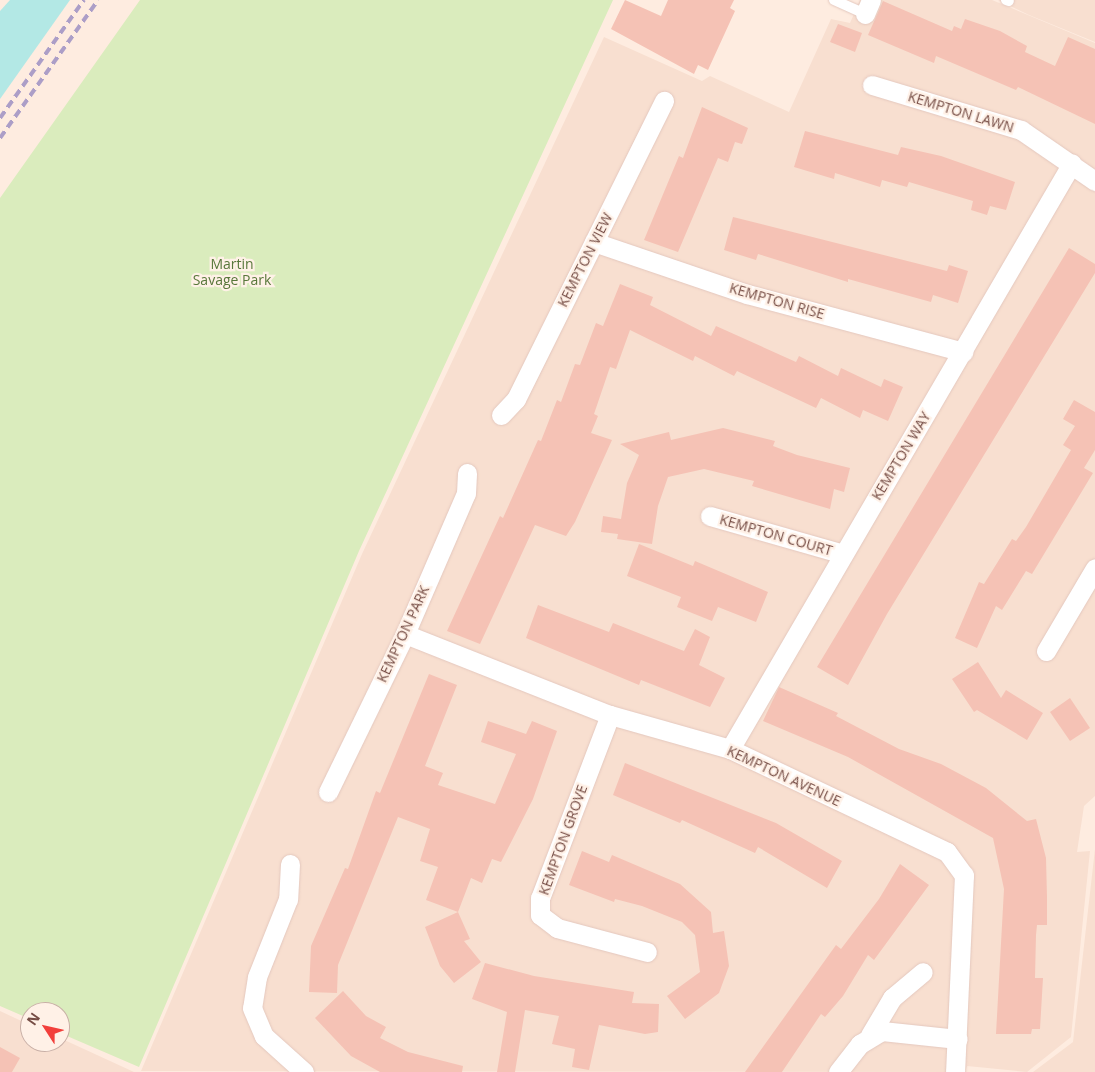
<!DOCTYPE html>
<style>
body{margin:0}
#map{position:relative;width:1095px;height:1072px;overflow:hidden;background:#feece0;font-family:"Open Sans",sans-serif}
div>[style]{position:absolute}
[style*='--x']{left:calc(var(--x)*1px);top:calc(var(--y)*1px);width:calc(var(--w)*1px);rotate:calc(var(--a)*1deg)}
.residential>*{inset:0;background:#f8dfd0}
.green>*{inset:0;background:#daecbd}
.water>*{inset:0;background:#b3e8e5}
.building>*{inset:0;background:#f5c2b5}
.roads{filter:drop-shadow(0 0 1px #e4c8be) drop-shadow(0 0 1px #e4c8be)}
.service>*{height:10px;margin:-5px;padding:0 5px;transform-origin:5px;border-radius:5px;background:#fff}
.minor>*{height:19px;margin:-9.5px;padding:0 9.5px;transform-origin:9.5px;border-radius:9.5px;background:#fff}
.rail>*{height:4px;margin-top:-2px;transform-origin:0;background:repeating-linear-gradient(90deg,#ac9ec7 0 8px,transparent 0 13px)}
span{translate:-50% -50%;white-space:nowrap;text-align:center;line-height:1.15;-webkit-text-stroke:4.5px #fff1e7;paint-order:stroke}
.street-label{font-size:14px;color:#764d45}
.park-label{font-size:14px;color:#58773a}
.north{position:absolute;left:20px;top:1002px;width:50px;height:50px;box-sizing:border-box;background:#fff1e7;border:1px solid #c8afa6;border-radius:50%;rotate:305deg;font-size:14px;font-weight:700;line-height:20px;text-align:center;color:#764d45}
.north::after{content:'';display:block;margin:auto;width:18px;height:22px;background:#f23f3b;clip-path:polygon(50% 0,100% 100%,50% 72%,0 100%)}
</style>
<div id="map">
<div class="residential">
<div style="clip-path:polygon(860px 0,992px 0,1095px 43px,1095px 796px,1084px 806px,1077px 852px,1090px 851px,1071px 1037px,1027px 1072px,967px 1066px,965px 1072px,141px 1071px,362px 554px,604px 37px,702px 81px,710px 76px,789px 112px,831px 19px,850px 23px)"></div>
<div style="clip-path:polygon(998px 0,1095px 0,1095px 42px,1029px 15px)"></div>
<div style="clip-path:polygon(1095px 800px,1095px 1072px,1033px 1072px,1073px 1042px,1095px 849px)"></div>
<div style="clip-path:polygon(0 1011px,30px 1025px,30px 1042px,60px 1042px,60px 1038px,134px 1072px,0 1072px)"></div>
</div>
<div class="green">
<div style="clip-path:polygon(140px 0,613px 0,359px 551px,139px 1067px,60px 1033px,60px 1012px,30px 1012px,30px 1019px,0 1006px,0 198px)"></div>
</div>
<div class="water">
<div style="clip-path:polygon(10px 0,70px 0,0 99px,0 11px)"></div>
</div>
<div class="building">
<div style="clip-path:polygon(625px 0,661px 16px,668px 0,734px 0,730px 8px,735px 11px,708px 70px,698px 65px,694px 74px,611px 29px)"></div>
<div style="clip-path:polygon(883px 1px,952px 31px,954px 26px,961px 29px,965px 19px,1000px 31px,1027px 46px,1025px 52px,1055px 66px,1068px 37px,1095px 49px,1095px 124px,1018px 87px,1016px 90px,936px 56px,934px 63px,868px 35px)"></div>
<div style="clip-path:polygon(838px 24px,862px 33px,855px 52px,830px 42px)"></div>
<div style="clip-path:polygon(702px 107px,748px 128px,742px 144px,735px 142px,728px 162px,718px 158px,678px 252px,644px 240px,679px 156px,683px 158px)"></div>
<div style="clip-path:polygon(805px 131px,898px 155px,901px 147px,941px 156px,1015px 182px,1006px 210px,990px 206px,987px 215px,971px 210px,973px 201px,909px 182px,907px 187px,882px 180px,880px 187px,835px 173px,834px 179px,794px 167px)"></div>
<div style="clip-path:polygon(733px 217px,947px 271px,949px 265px,968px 271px,958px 303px,933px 295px,931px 302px,848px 279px,848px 282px,758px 254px,756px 260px,724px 250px)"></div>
<div style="clip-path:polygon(1069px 248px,1095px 264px,1095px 273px,887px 614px,848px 685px,817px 667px)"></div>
<div style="clip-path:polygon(620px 284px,653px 297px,650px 305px,711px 336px,716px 326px,796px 362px,799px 356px,838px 376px,841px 368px,881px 387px,884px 379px,903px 387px,888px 421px,863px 410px,860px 418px,821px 398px,816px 408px,737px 371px,734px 376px,695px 356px,693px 361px,630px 330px,616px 369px,610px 367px,594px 414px,598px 416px,591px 433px,612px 440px,575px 522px,566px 536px,535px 525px,480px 644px,447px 631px,500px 516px,503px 518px,538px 440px,541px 441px,557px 400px,561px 402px,575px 364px,580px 365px,596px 323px,603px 326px)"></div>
<div style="clip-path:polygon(1074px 400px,1095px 412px,1095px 450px,1084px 468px,1093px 473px,1032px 574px,1026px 571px,1002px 610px,996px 606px,977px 648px,955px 638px,979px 582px,984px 584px,1012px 539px,1016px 541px,1026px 527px,1071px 450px,1063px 445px,1075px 426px,1063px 419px)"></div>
<div style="clip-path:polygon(723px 428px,775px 441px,773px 446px,797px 455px,850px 468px,844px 492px,834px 489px,830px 509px,752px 486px,754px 481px,704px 469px,668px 477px,658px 506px,652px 544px,617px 539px,618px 534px,601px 532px,603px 516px,621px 519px,627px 483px,639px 455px,620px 444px,669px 432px,671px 440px)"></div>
<div style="clip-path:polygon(639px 544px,693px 566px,695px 561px,768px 592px,756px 622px,718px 607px,712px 621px,677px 607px,681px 597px,627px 576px)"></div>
<div style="clip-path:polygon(538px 605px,609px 632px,613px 623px,684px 651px,695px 629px,710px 637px,699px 665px,725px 678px,710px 707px,641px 680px,639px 685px,526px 638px)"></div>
<div style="clip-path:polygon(978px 662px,1001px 698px,1006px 690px,1043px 713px,1027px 740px,977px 710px,974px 712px,952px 679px)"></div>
<div style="clip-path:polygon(429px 674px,457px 685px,425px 766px,443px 773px,438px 785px,495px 804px,516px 754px,481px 742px,488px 721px,526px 734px,532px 721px,557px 731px,533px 799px,501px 862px,492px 859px,482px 883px,471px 878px,458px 912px,426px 900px,438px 867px,420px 861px,430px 829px,398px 817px,338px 965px,337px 993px,309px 992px,311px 946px,345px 868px,348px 869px,376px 791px,380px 793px)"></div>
<div style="clip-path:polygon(779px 687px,838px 713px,836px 716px,899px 749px,941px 764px,986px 788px,1027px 821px,1036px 819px,1046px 858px,1047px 897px,1047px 925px,1037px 925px,1036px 935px,1035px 978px,1043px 978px,1040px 1029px,1032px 1029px,1031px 1034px,996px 1034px,1004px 889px,993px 838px,848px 757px,763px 721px)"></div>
<div style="clip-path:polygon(1070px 698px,1090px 728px,1070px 741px,1050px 712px)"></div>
<div style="clip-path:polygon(625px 763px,776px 823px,842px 861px,827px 888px,758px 847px,755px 853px,682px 820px,680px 823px,613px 795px)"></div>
<div style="clip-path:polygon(582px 851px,609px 862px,612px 855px,680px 884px,711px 912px,713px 933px,724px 931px,729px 966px,719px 993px,685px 1019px,667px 996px,700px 972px,695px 935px,682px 922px,642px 906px,615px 899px,614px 902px,569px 885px)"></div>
<div style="clip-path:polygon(900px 864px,929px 885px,874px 960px,868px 955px,843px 996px,825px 1017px,821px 1014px,782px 1072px,745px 1072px,836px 945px,841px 949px,879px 899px)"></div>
<div style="clip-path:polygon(458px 912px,470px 939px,464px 941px,481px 962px,454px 983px,440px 966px,425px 927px)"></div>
<div style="clip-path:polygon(485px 963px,534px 976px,634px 992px,632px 1003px,659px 1004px,658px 1032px,645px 1034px,599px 1025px,589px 1070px,572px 1067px,575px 1049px,552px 1044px,559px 1016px,525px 1010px,515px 1072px,497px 1072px,507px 1012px,472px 999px)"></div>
<div style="clip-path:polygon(343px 991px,366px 1016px,386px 1027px,380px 1038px,408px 1052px,463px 1066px,462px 1072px,380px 1072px,351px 1056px,315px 1018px)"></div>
<div style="clip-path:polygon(0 1047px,20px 1058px,12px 1072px,0 1072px)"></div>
</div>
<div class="roads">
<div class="service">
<div style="--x:834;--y:0;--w:34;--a:24"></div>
<div style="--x:1006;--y:0;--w:3;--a:18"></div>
</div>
<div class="minor">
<div style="--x:865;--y:14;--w:15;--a:-67"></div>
<div style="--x:872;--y:85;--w:156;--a:16.8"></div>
<div style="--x:1021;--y:130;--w:90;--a:34.6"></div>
<div style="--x:594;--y:242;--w:162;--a:18.8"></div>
<div style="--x:747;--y:294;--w:224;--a:15"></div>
<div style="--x:501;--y:415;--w:22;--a:-47"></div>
<div style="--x:516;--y:399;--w:333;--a:-63.6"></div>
<div style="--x:710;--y:516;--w:138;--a:15.9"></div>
<div style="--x:405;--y:634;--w:220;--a:21.6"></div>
<div style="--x:610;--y:715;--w:125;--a:15.8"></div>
<div style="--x:730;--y:749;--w:240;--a:25.4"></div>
<div style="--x:947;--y:852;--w:29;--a:54"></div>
<div style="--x:964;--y:875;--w:197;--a:92.6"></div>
<div style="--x:1046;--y:651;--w:96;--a:-59.4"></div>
<div style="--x:610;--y:715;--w:196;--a:110.9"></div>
<div style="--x:540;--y:898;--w:17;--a:90"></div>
<div style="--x:540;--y:915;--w:21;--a:37"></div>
<div style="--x:557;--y:928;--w:93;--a:14.9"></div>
<div style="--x:730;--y:749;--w:678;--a:-59.73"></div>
<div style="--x:328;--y:792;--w:176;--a:-64"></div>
<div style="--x:405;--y:634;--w:154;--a:-66.6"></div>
<div style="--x:466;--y:493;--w:20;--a:-87"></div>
<div style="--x:290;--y:864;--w:35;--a:93"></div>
<div style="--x:288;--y:899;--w:84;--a:111.7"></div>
<div style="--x:257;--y:977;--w:31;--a:99"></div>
<div style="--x:252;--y:1008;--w:30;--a:67"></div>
<div style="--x:264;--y:1036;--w:54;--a:42"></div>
<div style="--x:870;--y:1035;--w:43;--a:-59.3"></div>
<div style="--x:892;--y:998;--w:40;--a:-40"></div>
<div style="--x:838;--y:1072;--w:36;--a:-52"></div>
<div style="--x:860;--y:1044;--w:26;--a:-31"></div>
<div style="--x:882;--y:1031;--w:76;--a:6"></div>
</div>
</div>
<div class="rail">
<div style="--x:0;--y:118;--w:145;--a:-54.6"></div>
<div style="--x:0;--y:138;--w:169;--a:-54.6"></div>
</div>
<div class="street-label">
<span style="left:961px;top:112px;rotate:17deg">KEMPTON LAWN</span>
<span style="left:585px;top:260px;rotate:-63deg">KEMPTON VIEW</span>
<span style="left:777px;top:301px;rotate:16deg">KEMPTON RISE</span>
<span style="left:901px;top:456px;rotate:-59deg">KEMPTON WAY</span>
<span style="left:776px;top:535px;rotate:16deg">KEMPTON COURT</span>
<span style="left:403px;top:634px;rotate:-65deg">KEMPTON PARK</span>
<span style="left:784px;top:776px;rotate:25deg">KEMPTON AVENUE</span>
<span style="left:563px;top:840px;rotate:-70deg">KEMPTON GROVE</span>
</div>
<div class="park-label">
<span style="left:232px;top:272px">Martin<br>Savage Park</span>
</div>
<div class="north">N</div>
</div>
